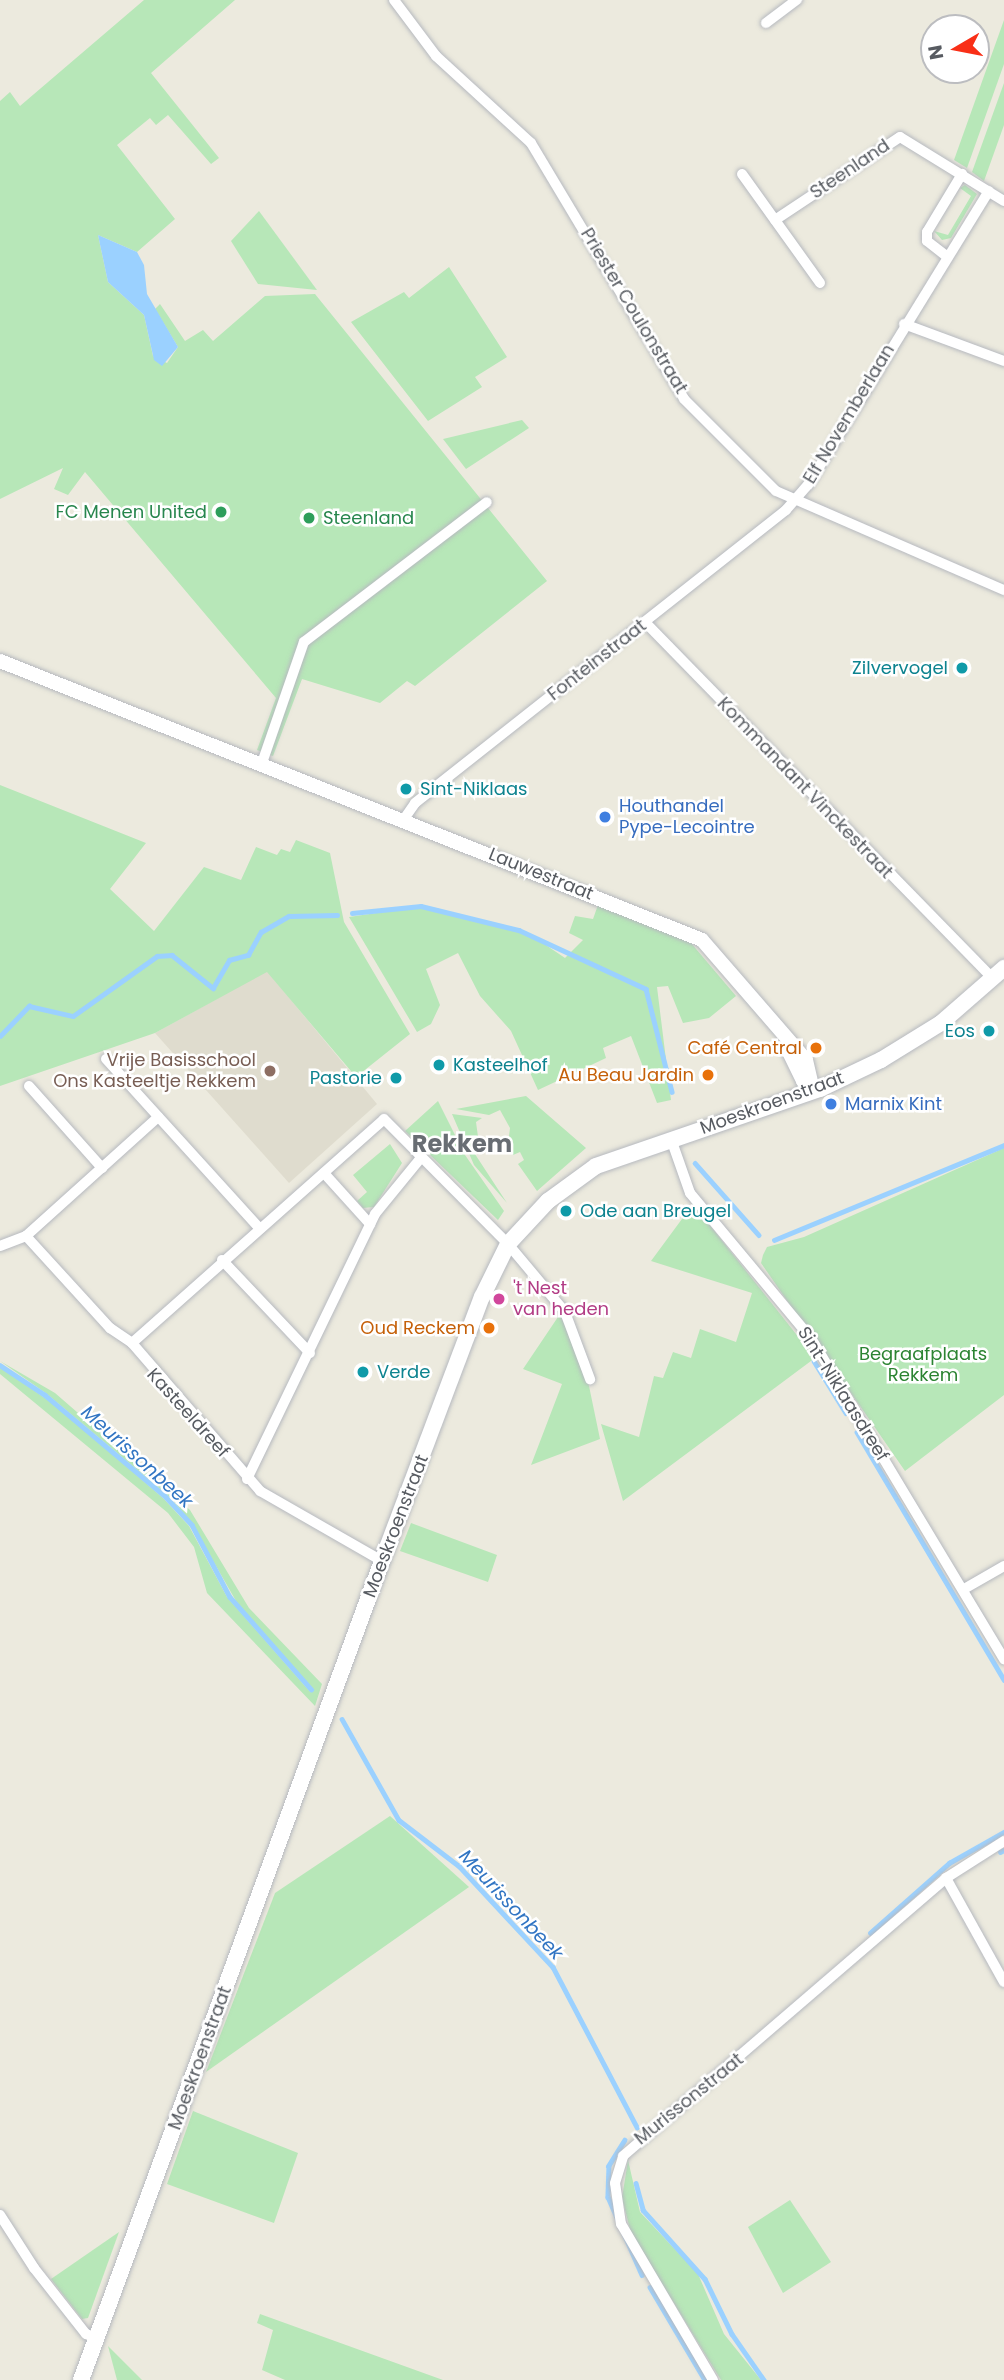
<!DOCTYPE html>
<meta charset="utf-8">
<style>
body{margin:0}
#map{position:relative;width:1004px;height:2380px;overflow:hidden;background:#eceade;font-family:Poppins,sans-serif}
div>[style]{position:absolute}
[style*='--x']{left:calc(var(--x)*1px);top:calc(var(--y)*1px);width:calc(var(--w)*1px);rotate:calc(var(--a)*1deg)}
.education>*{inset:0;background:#dfdcce}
.green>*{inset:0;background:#b7e7b8}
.water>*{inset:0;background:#9bd1ff}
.stream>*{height:4.5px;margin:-2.25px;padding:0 2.25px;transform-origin:2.25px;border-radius:2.25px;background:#9bd1ff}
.roads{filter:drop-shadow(0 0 2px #b6b9bf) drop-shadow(0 0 2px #b6b9bf)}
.minor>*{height:10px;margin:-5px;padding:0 5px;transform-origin:5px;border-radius:5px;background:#fff}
.tertiary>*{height:14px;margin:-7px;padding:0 7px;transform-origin:7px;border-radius:7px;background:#fff}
.secondary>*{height:16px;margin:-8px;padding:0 8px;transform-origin:8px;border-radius:8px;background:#fff}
.dots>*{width:19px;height:19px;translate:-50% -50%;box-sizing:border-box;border:4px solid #fff;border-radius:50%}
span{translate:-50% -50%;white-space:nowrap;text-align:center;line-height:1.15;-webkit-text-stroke:5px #fff;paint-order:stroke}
.street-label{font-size:18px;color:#575b61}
.leisure-label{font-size:18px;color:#27864d}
.right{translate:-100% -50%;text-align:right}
.left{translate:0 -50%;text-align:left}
.culture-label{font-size:18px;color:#0d838f}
.shop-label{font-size:18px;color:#366cbe}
.food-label{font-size:18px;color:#c56008}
.education-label{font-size:18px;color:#785e54}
.hotel-label{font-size:18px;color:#b23c85}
.park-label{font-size:18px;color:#2c8432}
.water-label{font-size:19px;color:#3175c3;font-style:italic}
.district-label{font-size:24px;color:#686d73;font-weight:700}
.north{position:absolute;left:920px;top:14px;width:70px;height:70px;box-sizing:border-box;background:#fff;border:2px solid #bcbdc0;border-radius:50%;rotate:260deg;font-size:19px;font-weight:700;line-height:28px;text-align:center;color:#575b61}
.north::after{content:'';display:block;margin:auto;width:24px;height:32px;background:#f92f17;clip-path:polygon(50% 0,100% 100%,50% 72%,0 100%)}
</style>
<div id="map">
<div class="education">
<div style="clip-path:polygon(267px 971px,377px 1104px,289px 1183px,155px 1033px)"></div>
</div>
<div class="green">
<div style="clip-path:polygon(144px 0,235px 0,151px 73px,219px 158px,211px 164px,168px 115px,156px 125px,150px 118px,117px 145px,175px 219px,137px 252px,98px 235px,108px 282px,144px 315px,153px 356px,167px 363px,178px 347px,155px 309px,160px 304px,185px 341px,203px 330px,213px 341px,265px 296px,315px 294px,547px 581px,415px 686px,407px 681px,380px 703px,302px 679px,273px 756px,257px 750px,276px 698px,85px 472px,68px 495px,54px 489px,63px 468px,0 499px,0 101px,10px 92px,20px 106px)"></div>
<div style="clip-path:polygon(1004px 20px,1004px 64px,967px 168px,954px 160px)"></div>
<div style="clip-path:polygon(1004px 83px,1004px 125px,984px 181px,972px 172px)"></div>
<div style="clip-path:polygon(965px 185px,977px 194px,951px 238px,942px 240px,934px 231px,948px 235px,971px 196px,960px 188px)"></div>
<div style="clip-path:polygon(259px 211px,317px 290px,258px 284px,231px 241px)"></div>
<div style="clip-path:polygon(449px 267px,507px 357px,475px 377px,482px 387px,428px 421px,351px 322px,404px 292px,409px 298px)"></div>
<div style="clip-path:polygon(522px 420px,529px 428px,466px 469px,443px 439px)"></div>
<div style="clip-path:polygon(0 785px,146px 843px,110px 889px,154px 931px,204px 867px,241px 880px,256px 847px,277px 855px,281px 849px,290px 852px,296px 840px,330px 853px,344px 922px,410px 1034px,356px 1077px,267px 972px,155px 1033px,0 1086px)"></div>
<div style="clip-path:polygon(598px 905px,691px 943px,736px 996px,709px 1018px,683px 1023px,668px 986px,657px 987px,671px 1100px,657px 1103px,631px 1036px,603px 1048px,606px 1058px,538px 1090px,511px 1031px,480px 996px,458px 953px,426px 969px,440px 1005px,431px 1024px,417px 1032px,349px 917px,417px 907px,531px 935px,565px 958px,583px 940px,569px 933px,575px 916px,593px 919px)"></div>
<div style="clip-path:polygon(526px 1096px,586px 1148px,537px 1191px,518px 1164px,524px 1160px,520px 1152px,513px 1155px,508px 1144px,510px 1128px,500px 1110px,489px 1115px,456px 1109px)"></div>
<div style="clip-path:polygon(438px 1101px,465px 1155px,504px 1211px,498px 1220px,405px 1131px)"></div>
<div style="clip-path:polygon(452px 1114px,482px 1118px,476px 1122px,479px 1144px,471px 1148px,507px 1203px,474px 1165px)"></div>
<div style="clip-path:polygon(390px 1144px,402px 1163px,374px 1207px,363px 1208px,357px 1201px,367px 1192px,353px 1175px)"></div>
<div style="clip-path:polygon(1004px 1148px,1004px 1395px,905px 1471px,761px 1263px,763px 1255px,767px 1247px,804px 1237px)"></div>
<div style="clip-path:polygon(693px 1204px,815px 1358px,623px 1501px,601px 1424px,639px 1437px,654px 1376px,663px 1378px,673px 1352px,691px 1358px,700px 1329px,736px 1342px,752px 1293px,651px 1261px)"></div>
<div style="clip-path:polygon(560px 1314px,589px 1386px,600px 1439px,531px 1465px,562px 1384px,523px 1369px)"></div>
<div style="clip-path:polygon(0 1361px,55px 1393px,190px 1510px,249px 1608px,322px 1684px,315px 1706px,207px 1593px,194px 1547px,168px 1513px,0 1374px,0 1367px,55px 1405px,163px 1498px,189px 1526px,227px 1597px,312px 1694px,236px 1601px,192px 1524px,172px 1499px,47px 1394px)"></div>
<div style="clip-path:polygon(411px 1523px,497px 1555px,488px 1582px,400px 1551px)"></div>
<div style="clip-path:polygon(390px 1816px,469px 1887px,206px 2072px,275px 1893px)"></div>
<div style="clip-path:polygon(193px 2111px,298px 2153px,274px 2223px,167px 2184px)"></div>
<div style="clip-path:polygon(628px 2160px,640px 2212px,698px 2274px,724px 2334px,761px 2380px,721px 2380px,631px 2233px,622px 2198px)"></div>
<div style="clip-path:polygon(790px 2200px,831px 2262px,783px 2293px,748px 2227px)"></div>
<div style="clip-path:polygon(119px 2232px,88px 2318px,82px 2319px,51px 2279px)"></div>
<div style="clip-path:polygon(260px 2314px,443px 2380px,285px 2380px,262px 2370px,273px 2330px,257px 2323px)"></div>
<div style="clip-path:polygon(108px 2346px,142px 2380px,117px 2380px)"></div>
</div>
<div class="water">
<div style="clip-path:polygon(98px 235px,137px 252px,144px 265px,147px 294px,178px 347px,162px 366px,154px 360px,144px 315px,108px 282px)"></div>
</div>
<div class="stream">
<div style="--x:352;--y:913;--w:69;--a:-5.8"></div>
<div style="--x:421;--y:906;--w:101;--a:13.8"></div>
<div style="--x:519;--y:930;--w:140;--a:24.9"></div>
<div style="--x:646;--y:989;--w:106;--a:75.8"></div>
<div style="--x:0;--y:1036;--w:42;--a:-46"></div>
<div style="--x:29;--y:1006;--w:45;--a:12.8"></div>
<div style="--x:73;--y:1016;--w:103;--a:-35.5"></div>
<div style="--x:157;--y:956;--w:15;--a:-4"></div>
<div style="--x:172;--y:955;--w:53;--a:38.8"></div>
<div style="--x:213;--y:988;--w:32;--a:-60"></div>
<div style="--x:229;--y:960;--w:20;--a:-15"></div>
<div style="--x:248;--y:955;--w:26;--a:-61"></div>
<div style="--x:261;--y:932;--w:32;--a:-30"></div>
<div style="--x:289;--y:916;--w:48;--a:-1.2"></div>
<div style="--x:695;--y:1163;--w:96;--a:48.4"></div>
<div style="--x:774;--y:1240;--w:249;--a:-22.4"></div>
<div style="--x:814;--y:1361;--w:61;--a:58.4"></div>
<div style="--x:0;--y:1365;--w:54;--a:33.7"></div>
<div style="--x:45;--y:1395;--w:158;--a:40.1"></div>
<div style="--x:166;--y:1497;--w:38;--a:47"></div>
<div style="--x:192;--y:1525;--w:81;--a:62.2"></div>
<div style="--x:230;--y:1597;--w:123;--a:48.6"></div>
<div style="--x:857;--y:1432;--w:288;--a:59.3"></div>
<div style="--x:342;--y:1719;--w:116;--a:60.6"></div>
<div style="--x:399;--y:1820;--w:76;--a:37.5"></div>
<div style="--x:459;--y:1866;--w:138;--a:47.1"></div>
<div style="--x:553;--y:1967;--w:181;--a:62.3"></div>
<div style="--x:1000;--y:1852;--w:4;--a:-27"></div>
<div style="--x:870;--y:1933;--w:106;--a:-41.5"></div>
<div style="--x:949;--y:1863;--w:63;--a:-29.4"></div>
<div style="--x:625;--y:2140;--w:31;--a:122"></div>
<div style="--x:609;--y:2166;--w:31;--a:92"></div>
<div style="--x:608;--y:2197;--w:85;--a:66.4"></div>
<div style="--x:636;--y:2183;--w:28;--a:75"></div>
<div style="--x:643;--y:2210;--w:93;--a:48.1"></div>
<div style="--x:705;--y:2279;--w:61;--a:63.9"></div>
<div style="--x:732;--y:2334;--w:56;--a:55.2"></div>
<div style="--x:650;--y:2287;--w:108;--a:59.4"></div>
</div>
<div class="roads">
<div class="minor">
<div style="--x:394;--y:0;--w:70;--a:53.1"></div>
<div style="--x:436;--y:56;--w:129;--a:42.5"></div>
<div style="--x:531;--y:143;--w:298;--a:59.1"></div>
<div style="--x:684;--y:399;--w:130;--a:45"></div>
<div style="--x:776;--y:491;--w:249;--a:23.5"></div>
<div style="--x:766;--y:23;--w:39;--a:-37"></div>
<div style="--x:742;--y:174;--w:134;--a:54.4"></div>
<div style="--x:775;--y:220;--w:150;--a:-33.6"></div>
<div style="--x:900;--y:137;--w:122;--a:31.6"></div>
<div style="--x:945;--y:255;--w:23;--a:-142"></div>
<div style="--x:927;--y:241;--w:9;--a:-90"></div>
<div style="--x:927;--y:232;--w:68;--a:-58.9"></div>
<div style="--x:904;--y:324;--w:107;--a:20.3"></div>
<div style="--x:645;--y:622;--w:499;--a:45.7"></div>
<div style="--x:262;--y:763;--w:128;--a:-70.9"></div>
<div style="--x:304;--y:642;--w:230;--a:-37.4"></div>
<div style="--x:404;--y:819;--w:19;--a:-55"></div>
<div style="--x:415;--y:803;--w:473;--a:-38.3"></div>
<div style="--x:786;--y:510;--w:33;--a:-49"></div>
<div style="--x:808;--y:485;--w:345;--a:-58.4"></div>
<div style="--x:106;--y:1059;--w:228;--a:47.8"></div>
<div style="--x:29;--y:1086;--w:110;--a:48.3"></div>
<div style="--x:671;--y:1139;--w:57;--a:70.6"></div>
<div style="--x:690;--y:1193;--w:189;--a:50.2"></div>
<div style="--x:811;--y:1338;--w:375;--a:59"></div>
<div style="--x:324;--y:1173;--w:69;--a:48"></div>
<div style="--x:26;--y:1236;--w:125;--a:47.6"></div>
<div style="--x:110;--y:1328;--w:27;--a:34"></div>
<div style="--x:0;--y:1246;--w:28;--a:-21"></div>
<div style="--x:26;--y:1236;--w:178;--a:-42"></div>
<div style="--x:222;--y:1260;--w:128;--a:46.6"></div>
<div style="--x:132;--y:1343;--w:337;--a:-41.6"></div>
<div style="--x:384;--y:1119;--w:176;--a:45.2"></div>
<div style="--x:508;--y:1244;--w:89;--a:50"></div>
<div style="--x:565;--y:1312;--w:72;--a:69.5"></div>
<div style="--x:132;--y:1343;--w:196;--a:49.1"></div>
<div style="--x:260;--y:1491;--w:141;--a:29.8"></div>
<div style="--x:247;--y:1479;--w:294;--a:-64.2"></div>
<div style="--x:375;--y:1214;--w:71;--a:-50.7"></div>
<div style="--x:964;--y:1589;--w:46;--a:-29.9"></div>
<div style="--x:946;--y:1878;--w:119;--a:60.9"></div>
<div style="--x:0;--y:2215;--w:63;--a:57.3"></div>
<div style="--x:34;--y:2268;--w:84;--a:51.8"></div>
<div style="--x:86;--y:2334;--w:12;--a:20"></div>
<div style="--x:713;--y:2380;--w:181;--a:-120.5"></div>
<div style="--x:621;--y:2224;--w:41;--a:-98.3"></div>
<div style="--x:615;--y:2183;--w:28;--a:-73"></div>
<div style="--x:623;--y:2156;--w:426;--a:-40.7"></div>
<div style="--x:946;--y:1878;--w:69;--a:-32.5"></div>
</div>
<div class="tertiary">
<div style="--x:0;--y:661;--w:755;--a:21.67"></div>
<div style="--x:702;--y:940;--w:159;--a:49.1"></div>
<div style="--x:806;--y:1060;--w:26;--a:77"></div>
<div style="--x:786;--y:1046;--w:39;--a:64"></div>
<div style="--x:803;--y:1081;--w:11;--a:22"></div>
</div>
<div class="secondary">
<div style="--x:81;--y:2380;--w:873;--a:-69.82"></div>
<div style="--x:382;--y:1561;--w:282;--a:-69.3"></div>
<div style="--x:482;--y:1297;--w:59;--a:-63.9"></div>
<div style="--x:508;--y:1244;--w:59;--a:-47.1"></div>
<div style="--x:548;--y:1201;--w:59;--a:-36.1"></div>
<div style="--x:596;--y:1166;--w:237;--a:-19"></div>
<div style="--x:820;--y:1089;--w:68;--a:-25.4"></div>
<div style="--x:881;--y:1060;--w:70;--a:-31.7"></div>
<div style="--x:941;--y:1023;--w:84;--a:-41.1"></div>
</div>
</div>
<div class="dots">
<div style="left:221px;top:512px;background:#2e9e5b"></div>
<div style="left:309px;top:518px;background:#2e9e5b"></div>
<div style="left:962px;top:668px;background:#0f9aa8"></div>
<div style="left:406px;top:789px;background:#0f9aa8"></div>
<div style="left:605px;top:817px;background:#3f7fe0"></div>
<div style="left:989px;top:1031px;background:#0f9aa8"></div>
<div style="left:816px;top:1048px;background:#e8710a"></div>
<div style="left:439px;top:1065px;background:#0f9aa8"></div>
<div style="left:270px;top:1071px;background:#8d6e63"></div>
<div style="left:708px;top:1075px;background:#e8710a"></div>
<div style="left:396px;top:1078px;background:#0f9aa8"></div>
<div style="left:831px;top:1104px;background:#3f7fe0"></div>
<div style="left:566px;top:1211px;background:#0f9aa8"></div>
<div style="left:499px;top:1299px;background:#d1479c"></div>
<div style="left:489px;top:1328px;background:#e8710a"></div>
<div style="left:363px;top:1372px;background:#0f9aa8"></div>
</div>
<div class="street-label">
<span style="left:850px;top:169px;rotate:-34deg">Steenland</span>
<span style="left:634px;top:311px;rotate:59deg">Priester Coulonstraat</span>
<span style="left:849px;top:414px;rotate:-59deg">Elf Novemberlaan</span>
<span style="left:597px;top:660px;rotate:-38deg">Fonteinstraat</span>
<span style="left:805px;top:788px;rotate:46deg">Kommandant Vinckestraat</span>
<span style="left:541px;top:874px;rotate:22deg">Lauwestraat</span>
<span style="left:772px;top:1103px;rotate:-20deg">Moeskroenstraat</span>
<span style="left:843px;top:1394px;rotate:58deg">Sint-Niklaasdreef</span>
<span style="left:188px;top:1413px;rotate:48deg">Kasteeldreef</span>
<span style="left:396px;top:1526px;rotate:-69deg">Moeskroenstraat</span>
<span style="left:200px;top:2058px;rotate:-70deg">Moeskroenstraat</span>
<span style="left:689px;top:2099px;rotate:-39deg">Murissonstraat</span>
</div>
<div class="leisure-label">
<span class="right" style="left:207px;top:512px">FC Menen United</span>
<span class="left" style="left:323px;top:518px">Steenland</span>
</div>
<div class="culture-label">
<span class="right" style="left:948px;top:668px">Zilvervogel</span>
<span class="left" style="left:420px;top:789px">Sint-Niklaas</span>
<span class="right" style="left:975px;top:1031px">Eos</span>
<span class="left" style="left:453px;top:1065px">Kasteelhof</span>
<span class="right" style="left:382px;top:1078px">Pastorie</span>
<span class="left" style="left:580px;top:1211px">Ode aan Breugel</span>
<span class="left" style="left:377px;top:1372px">Verde</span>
</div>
<div class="shop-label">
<span class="left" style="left:619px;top:817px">Houthandel<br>Pype-Lecointre</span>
<span class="left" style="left:845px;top:1104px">Marnix Kint</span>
</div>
<div class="food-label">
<span class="right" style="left:802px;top:1048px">Café Central</span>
<span class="right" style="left:694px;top:1075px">Au Beau Jardin</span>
<span class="right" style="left:475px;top:1328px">Oud Reckem</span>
</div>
<div class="education-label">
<span class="right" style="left:256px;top:1071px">Vrije Basisschool<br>Ons Kasteeltje Rekkem</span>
</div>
<div class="hotel-label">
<span class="left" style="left:513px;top:1299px">'t Nest<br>van heden</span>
</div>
<div class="park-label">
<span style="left:923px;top:1365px">Begraafplaats<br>Rekkem</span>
</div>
<div class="water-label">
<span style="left:137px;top:1457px;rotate:42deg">Meurissonbeek</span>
<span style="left:511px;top:1905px;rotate:47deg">Meurissonbeek</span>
</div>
<div class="district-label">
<span style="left:462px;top:1144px">Rekkem</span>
</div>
<div class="north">N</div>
</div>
